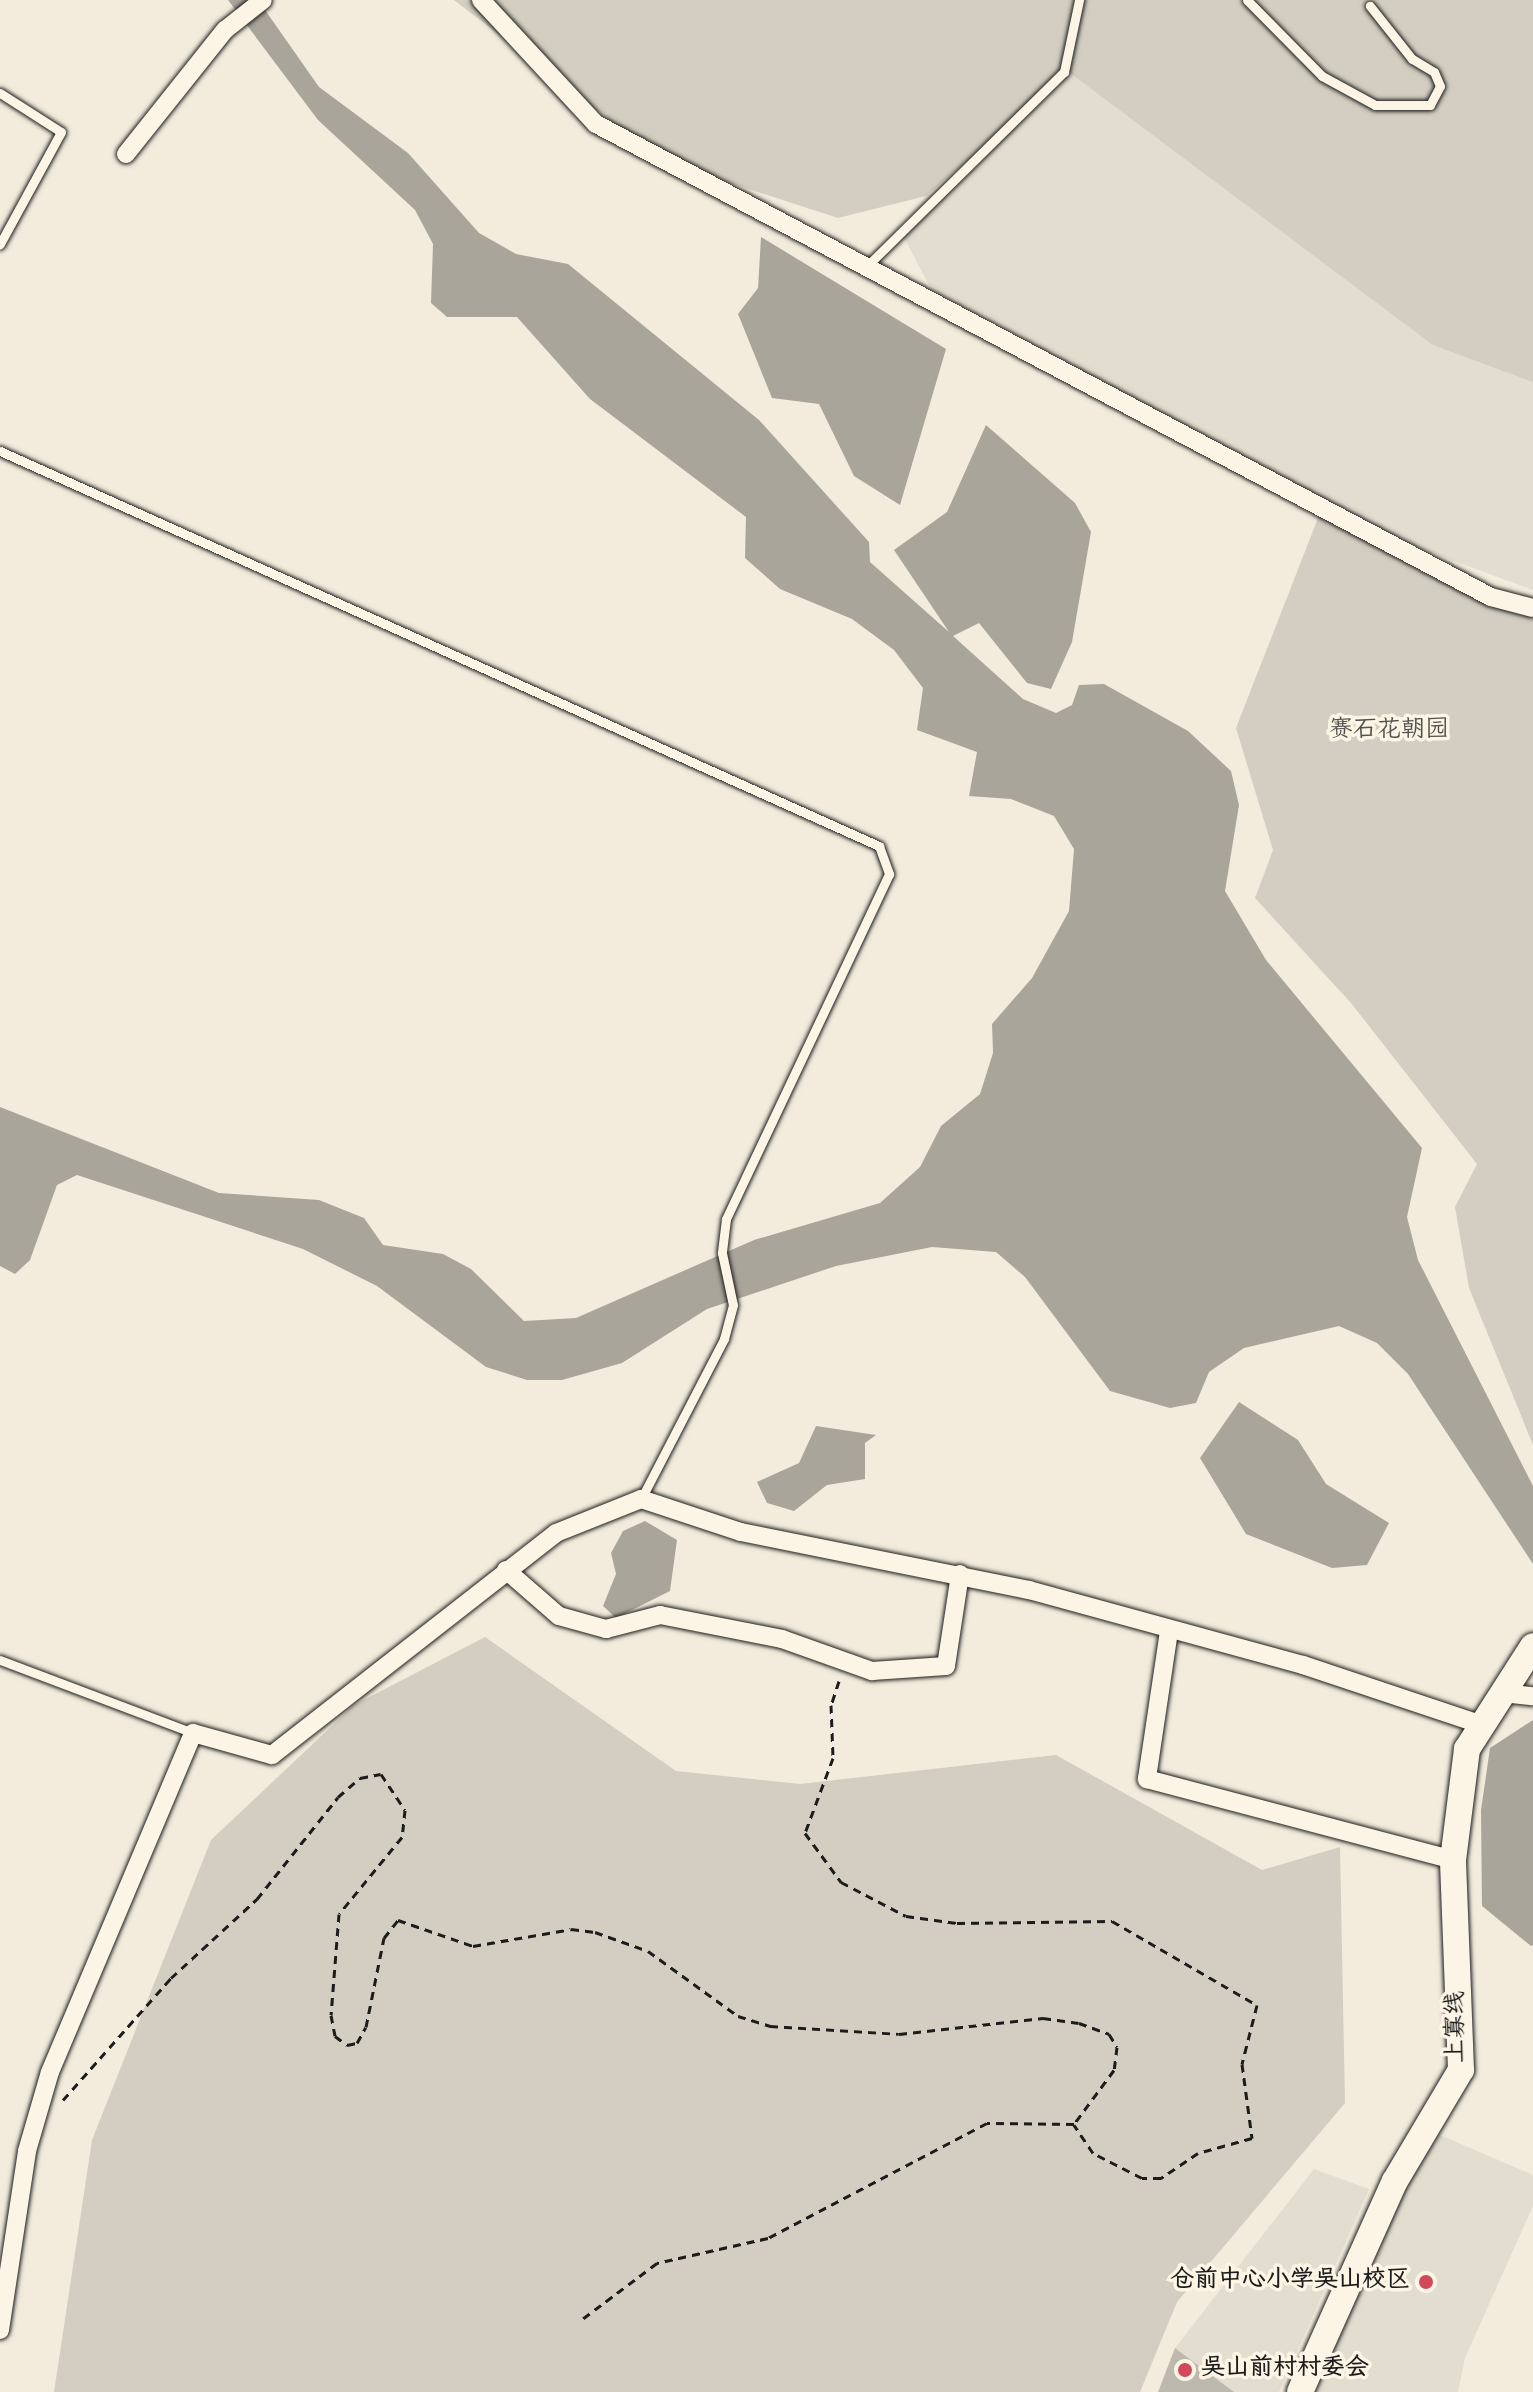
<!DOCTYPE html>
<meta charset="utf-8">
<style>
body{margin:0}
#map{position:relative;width:1533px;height:2392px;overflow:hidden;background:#f3ecdd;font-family:"Gochi Hand","LXGW WenKai TC",sans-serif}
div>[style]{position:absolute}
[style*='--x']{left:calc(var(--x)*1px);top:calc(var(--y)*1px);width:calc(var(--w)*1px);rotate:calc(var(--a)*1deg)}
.built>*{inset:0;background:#e3ddcf}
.green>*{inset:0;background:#d3cec1}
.water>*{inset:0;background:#aaa59b}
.building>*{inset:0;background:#beb9ae}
.path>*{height:3px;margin-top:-1.5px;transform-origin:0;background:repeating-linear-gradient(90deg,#1c1c1c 0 8px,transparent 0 14px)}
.roads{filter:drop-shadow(0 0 2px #1c1c1c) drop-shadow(0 0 2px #1c1c1c)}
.lane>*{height:9px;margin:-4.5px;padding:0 4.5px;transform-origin:4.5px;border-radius:4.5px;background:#fcf5e5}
.street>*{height:18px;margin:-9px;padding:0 9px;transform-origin:9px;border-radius:9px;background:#fcf5e5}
.secondary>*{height:26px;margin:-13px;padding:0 13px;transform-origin:13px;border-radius:13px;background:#fcf5e5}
.dots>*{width:22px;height:22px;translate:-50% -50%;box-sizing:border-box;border:4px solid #fcf5e5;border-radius:50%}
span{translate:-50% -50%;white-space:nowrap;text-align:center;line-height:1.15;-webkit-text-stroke:7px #fcf5e5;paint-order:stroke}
.park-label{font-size:24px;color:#53514e}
.street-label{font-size:24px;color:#1c1c1c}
.poi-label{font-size:24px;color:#1c1c1c;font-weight:700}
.right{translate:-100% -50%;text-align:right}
.left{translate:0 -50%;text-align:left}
</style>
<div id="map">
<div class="built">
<div style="clip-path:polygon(1085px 9px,1533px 359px,1533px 590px,1400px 541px,931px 289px,900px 230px,1070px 73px)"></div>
<div style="clip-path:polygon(1426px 2129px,1533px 2175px,1533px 2206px,1465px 2358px,1458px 2392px,1302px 2392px)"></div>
<div style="clip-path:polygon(1314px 2169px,1369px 2189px,1279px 2392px,1234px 2392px,1175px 2348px)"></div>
</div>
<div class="green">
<div style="clip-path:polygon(454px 0,1533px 0,1533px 382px,1433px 345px,1070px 73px,926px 196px,838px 218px,663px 161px)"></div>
<div style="clip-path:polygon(1320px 513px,1533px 611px,1533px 1445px,1469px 1288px,1455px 1207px,1477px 1164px,1351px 1003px,1255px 898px,1273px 850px,1236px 728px)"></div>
<div style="clip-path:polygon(485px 1637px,676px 1771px,800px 1784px,1056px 1755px,1262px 1870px,1340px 1847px,1345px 2103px,1177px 2302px,1140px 2392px,54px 2392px,92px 2140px,211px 1840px,354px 1705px)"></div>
</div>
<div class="water">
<div style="clip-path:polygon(228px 0,258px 0,319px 87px,408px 153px,479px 233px,516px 254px,568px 264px,759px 420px,869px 542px,870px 562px,949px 632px,894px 550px,947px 512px,986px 425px,1075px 503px,1091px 532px,1072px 642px,1051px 689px,1027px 683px,979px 623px,953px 636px,1023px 699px,1056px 713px,1072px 705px,1079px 685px,1104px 684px,1188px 731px,1231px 771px,1239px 805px,1225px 891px,1266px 960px,1422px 1148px,1407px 1217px,1418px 1260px,1533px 1486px,1533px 1564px,1408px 1374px,1377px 1343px,1339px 1326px,1244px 1348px,1209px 1372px,1196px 1403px,1170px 1408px,1110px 1391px,1025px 1277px,996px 1252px,932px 1247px,836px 1266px,707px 1309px,622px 1363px,562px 1380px,527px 1380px,486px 1367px,377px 1286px,303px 1249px,77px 1175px,57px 1185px,30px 1260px,15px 1274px,0 1266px,0 1107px,219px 1193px,319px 1200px,364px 1218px,383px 1245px,443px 1254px,471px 1269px,524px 1321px,576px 1318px,754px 1240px,880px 1203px,920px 1167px,941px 1126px,980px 1094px,993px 1053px,992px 1024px,1032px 978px,1069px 911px,1074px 849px,1054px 816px,1011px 799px,969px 796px,977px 752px,917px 730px,923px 688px,894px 650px,852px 619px,780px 589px,745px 558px,746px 517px,590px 399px,517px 317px,447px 317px,431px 303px,433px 244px,415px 210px,318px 120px)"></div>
<div style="clip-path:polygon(761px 237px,946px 349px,900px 505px,854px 476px,819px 404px,772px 398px,738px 314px,758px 288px)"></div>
<div style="clip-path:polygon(1239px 1402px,1298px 1440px,1326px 1484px,1389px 1523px,1367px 1565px,1332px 1568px,1246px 1534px,1200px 1458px)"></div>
<div style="clip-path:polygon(816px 1426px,876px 1435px,865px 1443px,865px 1479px,827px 1485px,794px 1511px,767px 1503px,757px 1482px,799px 1463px)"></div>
<div style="clip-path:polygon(645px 1521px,677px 1540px,670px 1591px,616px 1618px,603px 1606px,616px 1574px,611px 1553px,623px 1531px)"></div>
<div style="clip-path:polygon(1533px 1720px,1533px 1945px,1531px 1946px,1482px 1906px,1481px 1810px,1490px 1748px)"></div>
</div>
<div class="building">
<div style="clip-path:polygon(1175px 2348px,1234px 2392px,1158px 2392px)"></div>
</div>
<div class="path">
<div style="--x:839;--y:1681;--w:25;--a:108"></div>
<div style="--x:831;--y:1705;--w:53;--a:87.8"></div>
<div style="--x:833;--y:1758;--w:80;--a:110.5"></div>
<div style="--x:805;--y:1833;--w:61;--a:53.7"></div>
<div style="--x:841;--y:1882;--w:73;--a:27.6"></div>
<div style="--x:906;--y:1916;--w:51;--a:7.8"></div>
<div style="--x:957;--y:1923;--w:155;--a:-0.7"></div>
<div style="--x:1112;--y:1921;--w:168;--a:30.1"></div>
<div style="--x:1257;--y:2005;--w:61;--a:104.3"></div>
<div style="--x:1242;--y:2064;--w:75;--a:82.3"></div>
<div style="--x:1252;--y:2138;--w:56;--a:164.5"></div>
<div style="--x:1198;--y:2153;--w:45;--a:146"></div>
<div style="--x:1161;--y:2178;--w:19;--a:180"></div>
<div style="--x:1142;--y:2178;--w:55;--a:-153"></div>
<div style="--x:1093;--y:2153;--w:34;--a:-124"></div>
<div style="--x:63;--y:2100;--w:163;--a:-48.5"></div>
<div style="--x:171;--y:1978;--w:117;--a:-42.6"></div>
<div style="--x:257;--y:1899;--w:130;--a:-51.5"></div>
<div style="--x:338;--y:1797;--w:29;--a:-41"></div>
<div style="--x:360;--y:1778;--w:21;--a:-11"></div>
<div style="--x:381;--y:1774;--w:43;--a:56.3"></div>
<div style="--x:405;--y:1810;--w:27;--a:96"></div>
<div style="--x:402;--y:1837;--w:99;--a:129.3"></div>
<div style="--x:339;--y:1914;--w:101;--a:94.5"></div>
<div style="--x:331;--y:2015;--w:21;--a:79"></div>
<div style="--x:335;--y:2036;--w:15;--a:37"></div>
<div style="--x:347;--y:2045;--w:10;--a:-11"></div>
<div style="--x:357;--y:2043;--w:18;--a:-61"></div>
<div style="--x:366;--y:2027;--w:91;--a:-78.6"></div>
<div style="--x:384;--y:1938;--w:23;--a:-52"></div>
<div style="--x:398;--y:1920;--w:79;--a:19.1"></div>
<div style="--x:473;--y:1946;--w:99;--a:-9.8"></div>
<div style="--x:571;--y:1929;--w:24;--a:7"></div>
<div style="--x:595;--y:1932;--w:56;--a:19.7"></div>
<div style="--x:648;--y:1951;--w:111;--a:35.8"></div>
<div style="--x:738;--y:2016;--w:34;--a:17"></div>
<div style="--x:770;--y:2026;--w:129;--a:3.5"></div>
<div style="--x:899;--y:2034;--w:145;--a:-6.3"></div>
<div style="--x:1043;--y:2018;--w:36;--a:8"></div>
<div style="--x:1079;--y:2023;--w:32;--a:20"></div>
<div style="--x:1109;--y:2034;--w:15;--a:58"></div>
<div style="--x:1117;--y:2047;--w:23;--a:97"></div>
<div style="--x:1114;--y:2070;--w:67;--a:126.5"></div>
<div style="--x:1074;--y:2124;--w:87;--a:-179.3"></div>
<div style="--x:987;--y:2123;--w:247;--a:152.3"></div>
<div style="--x:768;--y:2238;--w:114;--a:167.3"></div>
<div style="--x:657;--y:2263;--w:95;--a:143.1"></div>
</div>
<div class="roads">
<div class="lane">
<div style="--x:1247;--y:0;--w:107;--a:45.4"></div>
<div style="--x:1322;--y:76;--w:60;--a:28.7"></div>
<div style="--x:1375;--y:105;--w:55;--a:0"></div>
<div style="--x:1430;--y:105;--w:21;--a:-62"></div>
<div style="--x:1440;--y:86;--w:15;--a:-113"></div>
<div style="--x:1434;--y:72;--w:26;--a:-149"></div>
<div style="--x:1412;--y:59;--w:68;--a:-128.4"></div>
<div style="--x:0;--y:93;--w:72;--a:32.6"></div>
<div style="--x:61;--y:132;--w:128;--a:118.6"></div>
<div style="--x:868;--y:265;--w:275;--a:-44.6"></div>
<div style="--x:1064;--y:72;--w:74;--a:-78.2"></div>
<div style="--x:0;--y:451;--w:964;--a:24.2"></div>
<div style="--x:879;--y:846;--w:30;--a:70"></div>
<div style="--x:889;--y:874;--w:382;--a:115.3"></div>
<div style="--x:726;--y:1219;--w:34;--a:97"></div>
<div style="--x:722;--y:1253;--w:53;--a:78.1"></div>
<div style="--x:733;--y:1305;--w:35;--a:105"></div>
<div style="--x:724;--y:1339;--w:180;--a:117.4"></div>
<div style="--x:0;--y:1660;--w:206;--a:20.7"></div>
</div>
<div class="street">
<div style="--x:481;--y:0;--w:169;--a:47.2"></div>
<div style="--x:596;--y:124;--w:1012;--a:27.86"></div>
<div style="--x:1491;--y:597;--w:43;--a:14.7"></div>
<div style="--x:126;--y:154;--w:159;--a:-51.4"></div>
<div style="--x:225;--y:30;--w:48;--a:-38.3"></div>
<div style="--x:506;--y:1570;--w:70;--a:41"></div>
<div style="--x:559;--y:1616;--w:49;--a:15.5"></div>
<div style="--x:606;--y:1629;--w:56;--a:-14.5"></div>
<div style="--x:660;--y:1615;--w:124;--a:11.1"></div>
<div style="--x:782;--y:1639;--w:96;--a:19.6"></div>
<div style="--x:872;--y:1671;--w:74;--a:-3.9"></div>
<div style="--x:946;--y:1666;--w:93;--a:-81.3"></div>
<div style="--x:1169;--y:1631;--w:150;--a:98.5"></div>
<div style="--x:1147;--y:1779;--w:317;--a:14.8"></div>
<div style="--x:1502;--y:1693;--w:31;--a:6"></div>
<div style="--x:0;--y:2330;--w:181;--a:-81.4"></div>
<div style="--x:27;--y:2151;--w:82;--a:-73.8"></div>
<div style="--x:50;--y:2072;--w:368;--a:-67.1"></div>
<div style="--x:193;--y:1733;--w:82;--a:15.6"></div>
<div style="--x:272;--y:1755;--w:360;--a:-38"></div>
<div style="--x:556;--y:1533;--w:92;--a:-21.8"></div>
<div style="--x:641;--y:1499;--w:105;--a:18.3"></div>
<div style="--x:741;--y:1532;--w:294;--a:11.4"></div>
<div style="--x:1029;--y:1590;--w:284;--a:15.3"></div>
<div style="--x:1303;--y:1665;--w:189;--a:18.5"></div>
</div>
<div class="secondary">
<div style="--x:1300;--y:2392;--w:231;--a:-65.8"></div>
<div style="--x:1395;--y:2181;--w:129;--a:-59.3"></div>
<div style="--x:1461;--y:2070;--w:210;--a:-92.2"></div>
<div style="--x:1453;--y:1860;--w:112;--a:-82.8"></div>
<div style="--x:1467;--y:1749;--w:122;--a:-57.3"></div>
</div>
</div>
<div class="dots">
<div style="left:1426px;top:2282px;background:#d1495b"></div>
<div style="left:1185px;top:2370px;background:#d1495b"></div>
</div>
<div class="park-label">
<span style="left:1389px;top:732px">赛石花朝园</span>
</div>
<div class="street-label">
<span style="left:1458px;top:2027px;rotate:-90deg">上寡线</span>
</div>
<div class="poi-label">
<span class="right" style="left:1410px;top:2282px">仓前中心小学吴山校区</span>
<span class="left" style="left:1201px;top:2370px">吴山前村村委会</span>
</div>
</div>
